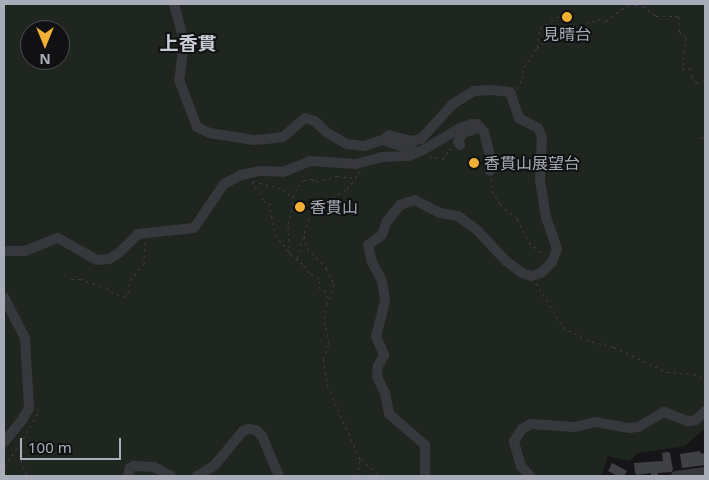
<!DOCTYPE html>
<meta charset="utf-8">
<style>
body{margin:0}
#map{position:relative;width:709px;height:480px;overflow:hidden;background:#161618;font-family:"Noto Sans","Noto Sans JP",sans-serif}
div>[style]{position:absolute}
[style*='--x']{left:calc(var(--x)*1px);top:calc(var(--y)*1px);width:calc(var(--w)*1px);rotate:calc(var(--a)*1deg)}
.green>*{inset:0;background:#1e261f}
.building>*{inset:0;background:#404145}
.path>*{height:1px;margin-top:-0.5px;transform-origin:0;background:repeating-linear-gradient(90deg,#3d3f44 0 2.5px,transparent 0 6.5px)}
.minor>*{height:10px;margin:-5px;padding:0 5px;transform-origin:5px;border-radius:5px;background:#37383d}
.dots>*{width:14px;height:14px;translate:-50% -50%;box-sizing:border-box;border:2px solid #111113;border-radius:50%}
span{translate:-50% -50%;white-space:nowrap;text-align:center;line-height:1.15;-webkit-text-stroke:4px #111113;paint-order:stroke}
.poi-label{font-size:16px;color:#a8adb8}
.left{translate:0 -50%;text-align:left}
.quarter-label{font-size:19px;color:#c9ccd4;font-weight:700}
.frame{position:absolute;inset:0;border:5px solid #a8adb8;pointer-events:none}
.north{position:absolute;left:20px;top:20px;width:50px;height:50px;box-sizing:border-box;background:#111113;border:1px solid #4d4f55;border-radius:50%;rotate:180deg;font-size:14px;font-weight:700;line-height:20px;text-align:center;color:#a8adb8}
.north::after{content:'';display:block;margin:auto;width:18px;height:22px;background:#f2b134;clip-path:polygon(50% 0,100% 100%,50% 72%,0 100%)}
.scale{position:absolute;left:20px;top:438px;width:101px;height:22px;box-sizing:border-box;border:2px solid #a8adb8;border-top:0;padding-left:6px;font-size:15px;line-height:18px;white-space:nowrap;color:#a8adb8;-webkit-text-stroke:4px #111113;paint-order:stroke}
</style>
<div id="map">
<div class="green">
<div style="clip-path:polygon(evenodd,4px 4px,705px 4px,704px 429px,685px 446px,638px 453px,630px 461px,608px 456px,602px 475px,604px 476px,4px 476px,4px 4px,30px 30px,60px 30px,60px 60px,30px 60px,30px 30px)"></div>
</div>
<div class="building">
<div style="clip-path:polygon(700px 451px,701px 454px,704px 453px,705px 465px,682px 468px,680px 454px)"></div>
<div style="clip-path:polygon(667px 452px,670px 453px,673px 470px,671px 472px,658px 473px,658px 476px,651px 476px,651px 473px,637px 475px,635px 473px,634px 463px,663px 461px,662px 453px)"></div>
<div style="clip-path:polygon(612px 463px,627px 471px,624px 476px,618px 476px,608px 471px)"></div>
</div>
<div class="path">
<div style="--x:537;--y:47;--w:19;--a:-81"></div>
<div style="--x:540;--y:28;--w:31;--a:-32"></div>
<div style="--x:517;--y:89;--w:11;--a:-63"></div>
<div style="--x:522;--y:79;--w:12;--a:-81"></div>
<div style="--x:524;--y:67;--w:23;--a:-56"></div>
<div style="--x:537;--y:48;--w:15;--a:-37"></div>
<div style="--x:549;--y:39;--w:14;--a:-25"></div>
<div style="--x:562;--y:33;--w:15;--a:-8"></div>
<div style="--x:577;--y:31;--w:6;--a:-59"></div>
<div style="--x:580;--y:26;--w:19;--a:-21"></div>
<div style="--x:598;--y:19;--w:8;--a:14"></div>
<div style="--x:606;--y:21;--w:29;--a:-36"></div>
<div style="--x:629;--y:4;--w:14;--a:8"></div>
<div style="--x:643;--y:6;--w:16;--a:38"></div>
<div style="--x:656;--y:16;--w:23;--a:0"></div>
<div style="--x:679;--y:16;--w:15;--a:90"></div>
<div style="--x:679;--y:31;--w:9;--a:41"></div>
<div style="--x:686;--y:37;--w:32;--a:97"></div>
<div style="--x:682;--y:69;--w:8;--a:-7"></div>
<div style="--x:690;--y:68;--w:8;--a:83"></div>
<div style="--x:691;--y:76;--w:9;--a:49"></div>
<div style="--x:697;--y:83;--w:9;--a:-27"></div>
<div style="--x:705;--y:101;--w:2;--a:90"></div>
<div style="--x:705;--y:137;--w:5;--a:180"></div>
<div style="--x:700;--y:137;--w:5;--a:22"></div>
<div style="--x:429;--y:156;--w:14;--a:12"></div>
<div style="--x:443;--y:159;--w:12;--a:-59"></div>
<div style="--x:449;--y:149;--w:3;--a:0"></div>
<div style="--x:491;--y:178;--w:13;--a:86"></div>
<div style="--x:492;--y:191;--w:15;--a:58"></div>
<div style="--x:500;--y:204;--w:23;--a:41"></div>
<div style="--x:517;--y:219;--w:26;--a:62"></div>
<div style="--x:529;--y:242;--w:21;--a:41"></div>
<div style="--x:252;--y:181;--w:23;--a:59"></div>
<div style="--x:264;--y:201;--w:5;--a:22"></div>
<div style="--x:269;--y:203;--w:32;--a:79"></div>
<div style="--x:275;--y:234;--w:24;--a:52"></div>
<div style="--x:253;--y:181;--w:31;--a:15"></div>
<div style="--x:283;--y:189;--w:12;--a:42"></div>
<div style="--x:304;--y:236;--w:12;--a:76"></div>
<div style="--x:307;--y:248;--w:28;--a:46"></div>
<div style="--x:326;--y:268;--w:18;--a:63"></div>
<div style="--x:334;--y:284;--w:20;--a:108"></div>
<div style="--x:297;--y:258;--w:40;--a:-74"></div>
<div style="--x:308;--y:220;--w:27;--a:-45"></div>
<div style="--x:327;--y:201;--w:23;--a:-31"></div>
<div style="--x:347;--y:189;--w:13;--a:-51"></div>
<div style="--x:71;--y:279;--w:9;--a:0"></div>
<div style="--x:80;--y:279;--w:28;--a:18"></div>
<div style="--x:107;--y:288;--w:6;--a:45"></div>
<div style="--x:111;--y:292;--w:15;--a:20"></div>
<div style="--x:125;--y:297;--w:5;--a:-53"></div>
<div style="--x:128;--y:293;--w:13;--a:-81"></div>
<div style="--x:130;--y:280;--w:21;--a:-49"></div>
<div style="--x:144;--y:264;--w:22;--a:-87"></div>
<div style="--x:536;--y:283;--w:52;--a:58.5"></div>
<div style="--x:563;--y:327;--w:26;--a:29"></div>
<div style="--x:586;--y:340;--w:29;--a:14"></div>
<div style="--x:614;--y:347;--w:59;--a:25.3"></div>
<div style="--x:667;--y:372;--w:27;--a:4"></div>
<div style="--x:694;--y:374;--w:12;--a:20"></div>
<div style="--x:20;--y:446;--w:14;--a:86"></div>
<div style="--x:21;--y:460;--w:17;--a:69"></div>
<div style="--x:361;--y:459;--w:25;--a:43"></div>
<div style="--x:4;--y:466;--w:27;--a:-54"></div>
<div style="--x:20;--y:444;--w:38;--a:-60"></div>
<div style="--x:39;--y:411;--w:4;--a:-124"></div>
<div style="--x:358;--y:476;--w:17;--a:-83"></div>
<div style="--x:360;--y:459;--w:79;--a:-114"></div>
<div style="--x:328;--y:387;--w:28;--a:-100"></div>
<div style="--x:323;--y:359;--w:17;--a:-69"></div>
<div style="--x:329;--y:343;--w:25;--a:-102"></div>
<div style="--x:324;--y:319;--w:15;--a:-79"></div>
<div style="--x:327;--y:304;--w:13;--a:-94"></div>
<div style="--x:326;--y:291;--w:6;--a:-162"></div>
<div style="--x:320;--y:289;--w:11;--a:-95"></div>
<div style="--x:319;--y:278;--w:11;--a:-153"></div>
<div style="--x:309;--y:273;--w:11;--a:-124"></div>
<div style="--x:303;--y:264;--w:16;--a:-142"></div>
<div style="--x:290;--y:254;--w:30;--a:-94"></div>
<div style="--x:288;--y:224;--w:20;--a:-75"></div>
<div style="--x:293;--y:205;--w:8;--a:-90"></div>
<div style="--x:293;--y:197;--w:12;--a:-66"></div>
<div style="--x:298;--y:186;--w:8;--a:-45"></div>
<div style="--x:304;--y:180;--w:8;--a:-7"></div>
<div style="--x:312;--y:179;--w:4;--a:27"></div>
<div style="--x:316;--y:181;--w:22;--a:-13"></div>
<div style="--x:337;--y:176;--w:18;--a:6"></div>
<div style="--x:355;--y:178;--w:9;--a:-54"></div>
</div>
<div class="minor">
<div style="--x:174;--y:4;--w:39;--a:75"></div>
<div style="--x:184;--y:42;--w:38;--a:97"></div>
<div style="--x:179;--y:80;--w:50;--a:69"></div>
<div style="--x:197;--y:127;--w:14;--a:25"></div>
<div style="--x:210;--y:133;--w:44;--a:9.2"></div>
<div style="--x:253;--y:140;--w:13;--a:-4"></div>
<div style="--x:266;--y:139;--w:17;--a:-7"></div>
<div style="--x:283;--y:137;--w:29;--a:-41"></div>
<div style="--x:305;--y:118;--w:10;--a:17"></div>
<div style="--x:315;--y:121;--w:16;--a:45"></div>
<div style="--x:326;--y:132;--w:24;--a:30"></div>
<div style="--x:347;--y:144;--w:17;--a:7"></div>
<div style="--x:364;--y:146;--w:20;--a:-18"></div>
<div style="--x:460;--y:145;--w:4;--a:-124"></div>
<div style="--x:458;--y:142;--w:10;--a:-61"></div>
<div style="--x:463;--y:133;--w:13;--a:-18"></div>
<div style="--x:418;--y:152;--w:37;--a:-161"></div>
<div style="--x:383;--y:140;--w:8;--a:-40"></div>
<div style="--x:389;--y:135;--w:23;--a:15"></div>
<div style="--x:411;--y:141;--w:10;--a:-11"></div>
<div style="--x:421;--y:139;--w:47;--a:-47.6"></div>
<div style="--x:453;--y:104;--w:25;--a:-32"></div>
<div style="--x:474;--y:91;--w:17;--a:-3"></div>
<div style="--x:491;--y:90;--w:19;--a:6"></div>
<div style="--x:510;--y:92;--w:28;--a:71"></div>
<div style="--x:519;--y:118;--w:21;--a:28"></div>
<div style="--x:538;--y:128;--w:10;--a:66"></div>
<div style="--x:542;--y:137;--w:43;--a:92.7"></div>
<div style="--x:540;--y:180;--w:37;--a:81"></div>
<div style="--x:546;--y:217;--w:34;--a:71"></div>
<div style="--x:557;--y:249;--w:14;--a:111"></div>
<div style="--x:552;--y:262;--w:16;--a:135"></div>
<div style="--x:541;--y:273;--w:10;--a:163"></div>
<div style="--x:531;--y:276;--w:9;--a:-162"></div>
<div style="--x:522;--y:273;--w:20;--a:-143"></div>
<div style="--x:506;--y:261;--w:42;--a:-133.1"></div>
<div style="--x:477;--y:230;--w:24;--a:-144"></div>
<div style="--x:458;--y:216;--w:18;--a:-171"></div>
<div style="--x:440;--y:213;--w:28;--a:-153"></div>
<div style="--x:415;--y:200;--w:16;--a:162"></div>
<div style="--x:400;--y:205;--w:21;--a:129"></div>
<div style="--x:387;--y:221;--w:15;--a:110"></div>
<div style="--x:382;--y:235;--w:17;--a:144"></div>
<div style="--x:368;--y:245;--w:17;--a:77"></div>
<div style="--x:372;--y:262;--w:21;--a:62"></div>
<div style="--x:382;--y:281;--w:20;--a:81"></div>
<div style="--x:385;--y:301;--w:36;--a:104"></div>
<div style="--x:376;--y:336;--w:21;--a:67"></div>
<div style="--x:384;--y:355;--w:13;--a:119"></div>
<div style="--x:378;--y:366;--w:11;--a:95"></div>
<div style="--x:377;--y:377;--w:18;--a:63"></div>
<div style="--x:385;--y:393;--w:21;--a:79"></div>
<div style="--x:389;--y:414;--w:48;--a:40.7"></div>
<div style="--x:425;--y:445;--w:31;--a:90"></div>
<div style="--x:4;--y:251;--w:21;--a:0"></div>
<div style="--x:25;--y:251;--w:35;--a:-22"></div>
<div style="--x:58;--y:238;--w:45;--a:29.4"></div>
<div style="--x:97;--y:260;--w:12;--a:-5"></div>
<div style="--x:109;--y:259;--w:12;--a:-31"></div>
<div style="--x:119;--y:253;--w:27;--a:-45"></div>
<div style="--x:138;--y:234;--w:56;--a:-6.1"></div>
<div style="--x:194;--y:228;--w:53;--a:-55.7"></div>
<div style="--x:224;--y:184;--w:19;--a:-28"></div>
<div style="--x:241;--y:175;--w:19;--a:-12"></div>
<div style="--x:260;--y:171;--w:23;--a:2"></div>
<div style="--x:283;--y:172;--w:29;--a:-22"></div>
<div style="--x:310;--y:161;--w:46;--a:3.7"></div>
<div style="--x:356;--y:164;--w:27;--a:-15"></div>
<div style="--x:382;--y:157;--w:26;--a:-2"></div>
<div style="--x:408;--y:156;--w:18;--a:-22"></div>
<div style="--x:425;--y:149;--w:41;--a:-31"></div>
<div style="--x:460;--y:128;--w:13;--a:-18"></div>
<div style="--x:472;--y:124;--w:5;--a:0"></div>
<div style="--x:477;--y:124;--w:11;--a:49"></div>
<div style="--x:484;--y:132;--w:25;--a:76"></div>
<div style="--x:490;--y:156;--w:15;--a:90"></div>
<div style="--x:4;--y:297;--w:46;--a:62.9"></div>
<div style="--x:25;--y:338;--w:70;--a:86.7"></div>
<div style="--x:29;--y:408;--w:14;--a:120"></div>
<div style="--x:22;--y:420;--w:28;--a:129"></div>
<div style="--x:128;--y:476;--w:8;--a:-76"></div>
<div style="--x:130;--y:468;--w:4;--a:-27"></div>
<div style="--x:134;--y:466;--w:20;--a:3"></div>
<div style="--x:154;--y:467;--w:19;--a:28"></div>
<div style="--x:197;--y:476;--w:21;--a:-31"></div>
<div style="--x:215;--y:465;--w:44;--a:-50.5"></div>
<div style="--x:243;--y:431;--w:6;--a:-18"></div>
<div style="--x:249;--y:429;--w:7;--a:8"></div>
<div style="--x:256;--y:430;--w:8;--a:45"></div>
<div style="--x:262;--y:436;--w:43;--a:67"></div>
<div style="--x:530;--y:476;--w:13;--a:-132"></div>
<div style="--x:521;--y:466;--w:26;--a:-106"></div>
<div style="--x:514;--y:441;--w:14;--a:-56"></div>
<div style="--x:522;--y:429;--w:10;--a:-29"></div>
<div style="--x:531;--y:424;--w:44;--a:3.9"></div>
<div style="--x:575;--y:427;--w:21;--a:-14"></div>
<div style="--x:595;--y:422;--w:35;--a:10"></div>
<div style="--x:629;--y:428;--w:9;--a:-6"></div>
<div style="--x:638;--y:427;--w:30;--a:-30"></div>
<div style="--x:664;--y:412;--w:26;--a:21"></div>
<div style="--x:688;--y:421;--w:8;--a:-7"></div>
<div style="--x:696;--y:420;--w:13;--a:-45"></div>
<div style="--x:676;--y:476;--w:29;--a:-8"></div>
</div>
<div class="dots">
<div style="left:567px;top:17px;background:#f2b134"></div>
<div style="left:474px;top:163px;background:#f2b134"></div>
<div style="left:300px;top:207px;background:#f2b134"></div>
</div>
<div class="poi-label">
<span style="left:567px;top:34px">見晴台</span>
<span class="left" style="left:484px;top:163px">香貫山展望台</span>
<span class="left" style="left:310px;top:207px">香貫山</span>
</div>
<div class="quarter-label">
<span style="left:188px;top:44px">上香貫</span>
</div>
<div class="frame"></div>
<div class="north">N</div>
<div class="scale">100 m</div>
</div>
